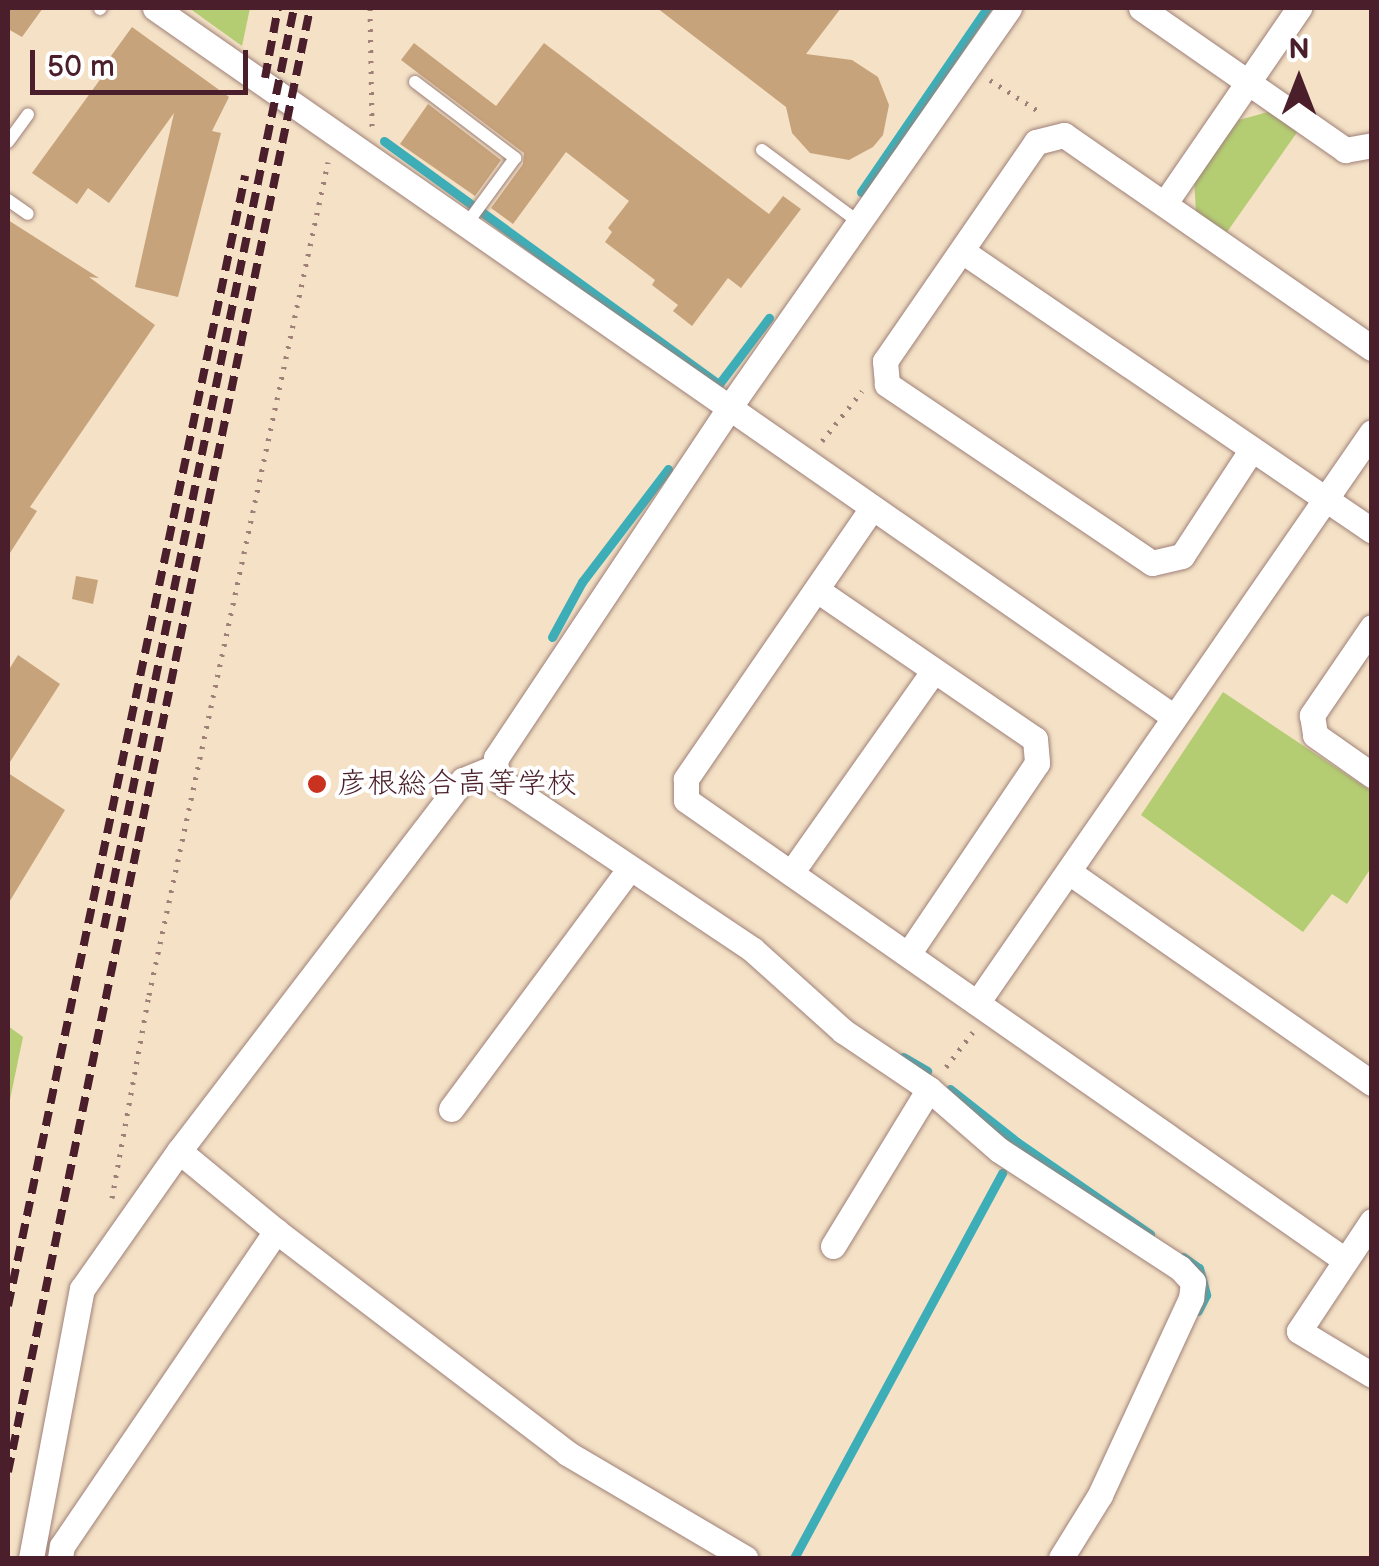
<!DOCTYPE html>
<meta charset="utf-8">
<style>
body{margin:0}
#map{position:relative;width:1379px;height:1566px;overflow:hidden;background:#f4e1c6;font-family:"Balsamiq Sans","Klee One",sans-serif}
div>[style]{position:absolute}
[style*='--x']{left:calc(var(--x)*1px);top:calc(var(--y)*1px);width:calc(var(--w)*1px);rotate:calc(var(--a)*1deg)}
.green>*{inset:0;background:#b4cd73}
.stream>*{height:9px;margin:-4.5px;padding:0 4.5px;transform-origin:4.5px;border-radius:4.5px;background:#3daeb8}
.building>*{inset:0;background:#c7a37b}
.path>*{height:5px;margin-top:-2.5px;transform-origin:0;background:repeating-linear-gradient(90deg,#9f8078 0 2.5px,transparent 0 10.5px)}
.roads{filter:drop-shadow(0 0 2px #9f8078) drop-shadow(0 0 2px #9f8078)}
.lane>*{height:12px;margin:-6px;padding:0 6px;transform-origin:6px;border-radius:6px;background:#fff}
.street>*{height:25px;margin:-12.5px;padding:0 12.5px;transform-origin:12.5px;border-radius:12.5px;background:#fff}
.rail>*{height:8px;margin-top:-4px;transform-origin:0;background:repeating-linear-gradient(90deg,#4a1f2b 0 15px,transparent 0 23px)}
.dots>*{width:28px;height:28px;translate:-50% -50%;box-sizing:border-box;border:5px solid #fff;border-radius:50%}
span{translate:-50% -50%;white-space:nowrap;text-align:center;line-height:1.15;-webkit-text-stroke:8px #fff;paint-order:stroke}
.poi-label{font-size:30px;color:#4a1f2b}
.left{translate:0 -50%;text-align:left}
.frame{position:absolute;inset:0;border:10px solid #4a1f2b;pointer-events:none}
.north{position:absolute;left:1249px;top:30px;width:100px;height:100px;-webkit-text-stroke:8px #fff;paint-order:stroke;rotate:0deg;font-size:28px;font-weight:700;line-height:40px;text-align:center;color:#4a1f2b}
.north::after{content:'';display:block;margin:auto;width:35px;height:45px;background:#4a1f2b;clip-path:polygon(50% 0,100% 100%,50% 72%,0 100%)}
.scale{position:absolute;left:30px;top:50px;width:218px;height:45px;box-sizing:border-box;border:5px solid #4a1f2b;border-top:0;padding-left:12px;font-size:30px;line-height:35px;white-space:nowrap;color:#4a1f2b;-webkit-text-stroke:8px #fff;paint-order:stroke}
</style>
<div id="map">
<div class="green">
<div style="clip-path:polygon(189px 8px,250px 8px,242px 46px)"></div>
<div style="clip-path:polygon(1268px 112px,1298px 131px,1227px 232px,1196px 212px,1194px 178px,1239px 120px)"></div>
<div style="clip-path:polygon(1223px 692px,1371px 791px,1371px 868px,1347px 904px,1332px 894px,1303px 932px,1141px 815px)"></div>
<div style="clip-path:polygon(8px 1026px,23px 1037px,8px 1109px)"></div>
</div>
<div class="stream">
<div style="--x:384;--y:141;--w:414;--a:36"></div>
<div style="--x:719;--y:384;--w:83;--a:-52.9"></div>
<div style="--x:861;--y:192;--w:223;--a:-55.6"></div>
<div style="--x:552;--y:637;--w:63;--a:-61.4"></div>
<div style="--x:582;--y:582;--w:142;--a:-52.7"></div>
<div style="--x:903;--y:1057;--w:28;--a:30"></div>
<div style="--x:950;--y:1089;--w:85;--a:38.3"></div>
<div style="--x:1017;--y:1142;--w:162;--a:34.7"></div>
<div style="--x:1183;--y:1257;--w:19;--a:35"></div>
<div style="--x:1199;--y:1268;--w:28;--a:75"></div>
<div style="--x:1206;--y:1295;--w:18;--a:117"></div>
<div style="--x:794;--y:1558;--w:438;--a:-61.6"></div>
</div>
<div class="building">
<div style="clip-path:polygon(8px 8px,43px 8px,22px 37px,8px 29px)"></div>
<div style="clip-path:polygon(657px 8px,841px 8px,806px 54px,852px 60px,878px 77px,889px 105px,883px 135px,873px 147px,849px 160px,810px 153px,792px 133px,786px 107px)"></div>
<div style="clip-path:polygon(132px 27px,229px 97px,212px 131px,221px 133px,178px 297px,135px 287px,174px 113px,109px 203px,88px 188px,77px 204px,32px 173px,107px 70px,103px 67px)"></div>
<div style="clip-path:polygon(414px 43px,496px 106px,544px 43px,769px 214px,783px 196px,801px 209px,741px 288px,728px 278px,692px 326px,673px 311px,678px 305px,652px 285px,655px 280px,605px 242px,612px 232px,608px 228px,629px 201px,566px 152px,513px 224px,491px 208px,523px 164px,524px 153px,401px 60px)"></div>
<div style="clip-path:polygon(428px 104px,501px 160px,475px 196px,400px 144px)"></div>
<div style="clip-path:polygon(8px 220px,99px 278px,89px 277px,155px 325px,30px 507px,37px 511px,8px 556px)"></div>
<div style="clip-path:polygon(76px 576px,98px 580px,93px 604px,72px 599px)"></div>
<div style="clip-path:polygon(18px 655px,60px 684px,8px 765px,8px 671px)"></div>
<div style="clip-path:polygon(8px 773px,65px 810px,8px 904px)"></div>
</div>
<div class="path">
<div style="--x:370;--y:8;--w:119;--a:89"></div>
<div style="--x:990;--y:80;--w:59;--a:32.6"></div>
<div style="--x:822;--y:441;--w:64;--a:-51.3"></div>
<div style="--x:946;--y:1067;--w:44;--a:-52.4"></div>
<div style="--x:112;--y:1198;--w:206;--a:-79.7"></div>
<div style="--x:149;--y:995;--w:852;--a:-77.87"></div>
</div>
<div class="roads">
<div class="lane">
<div style="--x:100;--y:9;--w:1;--a:-45"></div>
<div style="--x:415;--y:82;--w:126;--a:37.2"></div>
<div style="--x:515;--y:158;--w:84;--a:126.3"></div>
<div style="--x:8;--y:142;--w:34;--a:-54"></div>
<div style="--x:762;--y:150;--w:122;--a:36.7"></div>
<div style="--x:8;--y:200;--w:24;--a:35"></div>
</div>
<div class="street">
<div style="--x:155;--y:8;--w:1241;--a:34.83"></div>
<div style="--x:1009;--y:8;--w:490;--a:125"></div>
<div style="--x:728;--y:410;--w:418;--a:123.7"></div>
<div style="--x:496;--y:758;--w:9;--a:96"></div>
<div style="--x:495;--y:767;--w:15;--a:67"></div>
<div style="--x:501;--y:781;--w:303;--a:33.8"></div>
<div style="--x:753;--y:950;--w:121;--a:42"></div>
<div style="--x:843;--y:1031;--w:104;--a:34"></div>
<div style="--x:929;--y:1089;--w:93;--a:41.1"></div>
<div style="--x:999;--y:1150;--w:216;--a:33.1"></div>
<div style="--x:1180;--y:1268;--w:19;--a:47"></div>
<div style="--x:1193;--y:1282;--w:16;--a:97"></div>
<div style="--x:1191;--y:1298;--w:217;--a:114.8"></div>
<div style="--x:1100;--y:1495;--w:74;--a:121.8"></div>
<div style="--x:1141;--y:8;--w:249;--a:34.8"></div>
<div style="--x:1345;--y:150;--w:27;--a:-10"></div>
<div style="--x:1165;--y:203;--w:237;--a:-55.5"></div>
<div style="--x:962;--y:251;--w:496;--a:34.3"></div>
<div style="--x:1250;--y:452;--w:124;--a:123.2"></div>
<div style="--x:1182;--y:556;--w:31;--a:167"></div>
<div style="--x:1152;--y:563;--w:320;--a:-146"></div>
<div style="--x:887;--y:384;--w:23;--a:-95"></div>
<div style="--x:885;--y:361;--w:266;--a:-55.4"></div>
<div style="--x:1036;--y:142;--w:29;--a:-14"></div>
<div style="--x:1064;--y:135;--w:374;--a:34.7"></div>
<div style="--x:872;--y:508;--w:329;--a:124.5"></div>
<div style="--x:686;--y:779;--w:21;--a:90"></div>
<div style="--x:686;--y:800;--w:804;--a:34.92"></div>
<div style="--x:817;--y:590;--w:264;--a:34.4"></div>
<div style="--x:1035;--y:739;--w:24;--a:85"></div>
<div style="--x:1037;--y:763;--w:230;--a:124"></div>
<div style="--x:1372;--y:627;--w:107;--a:124.3"></div>
<div style="--x:1312;--y:715;--w:20;--a:81"></div>
<div style="--x:1315;--y:735;--w:70;--a:35.1"></div>
<div style="--x:1069;--y:872;--w:369;--a:34.9"></div>
<div style="--x:791;--y:873;--w:246;--a:-54.8"></div>
<div style="--x:977;--y:1003;--w:694;--a:-55.33"></div>
<div style="--x:451;--y:1109;--w:300;--a:-53.4"></div>
<div style="--x:179;--y:1151;--w:467;--a:-52.6"></div>
<div style="--x:463;--y:780;--w:35;--a:-22"></div>
<div style="--x:1372;--y:1221;--w:132;--a:123.6"></div>
<div style="--x:1299;--y:1331;--w:85;--a:31.1"></div>
<div style="--x:833;--y:1246;--w:184;--a:-58.6"></div>
<div style="--x:31;--y:1558;--w:274;--a:-79.3"></div>
<div style="--x:82;--y:1289;--w:169;--a:-54.9"></div>
<div style="--x:179;--y:1151;--w:126;--a:39.5"></div>
<div style="--x:276;--y:1231;--w:366;--a:37.3"></div>
<div style="--x:567;--y:1453;--w:207;--a:30.5"></div>
<div style="--x:60;--y:1558;--w:12;--a:-81"></div>
<div style="--x:62;--y:1546;--w:381;--a:-55.8"></div>
</div>
</div>
<div class="rail">
<div style="--x:265;--y:78;--w:71;--a:-79.5"></div>
<div style="--x:104;--y:928;--w:939;--a:-78.33"></div>
<div style="--x:8;--y:1306;--w:1155;--a:-78.15"></div>
<div style="--x:8;--y:1472;--w:1495;--a:-78.34"></div>
</div>
<div class="dots">
<div style="left:317px;top:784px;background:#c8321e"></div>
</div>
<div class="poi-label">
<span class="left" style="left:337px;top:784px">彦根総合高等学校</span>
</div>
<div class="frame"></div>
<div class="north">N</div>
<div class="scale">50 m</div>
</div>
